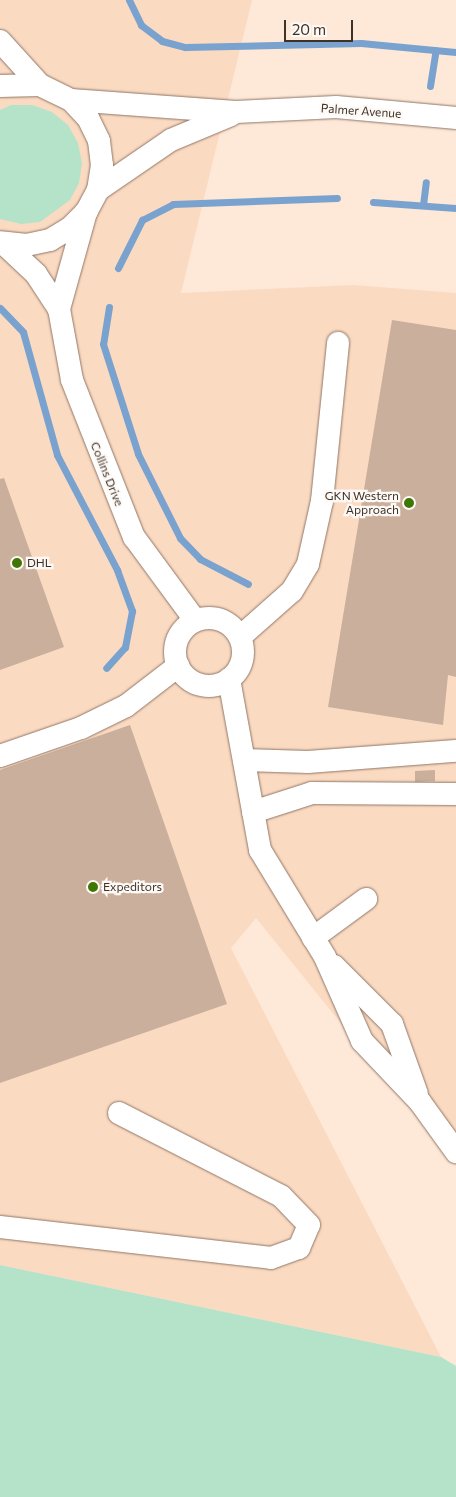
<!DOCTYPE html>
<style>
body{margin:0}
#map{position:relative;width:456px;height:1497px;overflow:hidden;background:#fee8d8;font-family:Commissioner,sans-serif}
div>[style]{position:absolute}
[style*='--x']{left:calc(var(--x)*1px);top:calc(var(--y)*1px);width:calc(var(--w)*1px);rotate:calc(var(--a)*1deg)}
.built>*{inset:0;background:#fbdac2}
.green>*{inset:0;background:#b4e3ca}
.stream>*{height:7px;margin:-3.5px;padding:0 3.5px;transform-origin:3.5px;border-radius:3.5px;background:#79a2ce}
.building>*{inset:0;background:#c9af9c}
.roads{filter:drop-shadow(0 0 1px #8f7766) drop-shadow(0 0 1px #8f7766)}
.minor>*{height:22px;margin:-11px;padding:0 11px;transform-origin:11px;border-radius:11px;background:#fff}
.minor>.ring{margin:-11px;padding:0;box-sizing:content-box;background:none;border:22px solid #fff;border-radius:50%}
.dots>*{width:14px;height:14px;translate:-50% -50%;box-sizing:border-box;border:2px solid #fef9f5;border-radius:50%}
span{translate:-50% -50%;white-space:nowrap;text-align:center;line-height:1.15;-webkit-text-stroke:4.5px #fef9f5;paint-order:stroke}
.street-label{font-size:12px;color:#3c322a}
.poi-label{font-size:12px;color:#3c322a}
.right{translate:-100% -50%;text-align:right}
.left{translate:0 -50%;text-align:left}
.scale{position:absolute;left:284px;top:20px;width:69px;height:22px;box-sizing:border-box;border:2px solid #3c322a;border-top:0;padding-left:6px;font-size:15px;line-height:18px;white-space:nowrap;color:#3c322a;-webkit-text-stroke:4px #fef9f5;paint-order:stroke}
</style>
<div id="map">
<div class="built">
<div style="clip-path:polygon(0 0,252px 0,181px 293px,353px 285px,456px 293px,456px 1166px,256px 918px,231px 948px,441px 1357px,0 1265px)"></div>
</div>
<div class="green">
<div style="clip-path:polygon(11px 105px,32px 105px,52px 112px,68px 125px,78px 143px,82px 163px,79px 183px,70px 200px,40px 222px,21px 224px,0 219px,0 110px)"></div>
<div style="clip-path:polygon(0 1265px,441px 1357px,456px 1366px,456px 1497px,0 1497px)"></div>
</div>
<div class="stream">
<div style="--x:129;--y:0;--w:28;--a:64"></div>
<div style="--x:141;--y:25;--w:26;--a:37"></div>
<div style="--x:162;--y:41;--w:24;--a:15"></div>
<div style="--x:185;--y:47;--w:176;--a:-1.3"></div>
<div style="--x:361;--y:43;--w:95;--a:5.4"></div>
<div style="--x:430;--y:86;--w:36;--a:-81"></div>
<div style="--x:373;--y:202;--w:83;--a:4.1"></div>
<div style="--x:423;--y:205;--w:23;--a:-83"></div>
<div style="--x:118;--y:268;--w:54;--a:-63.4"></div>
<div style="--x:142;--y:220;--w:35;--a:-27"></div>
<div style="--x:173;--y:204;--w:164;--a:-2.1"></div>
<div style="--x:109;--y:307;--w:37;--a:99"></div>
<div style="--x:103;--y:344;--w:115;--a:72.3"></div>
<div style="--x:138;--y:454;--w:94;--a:63.4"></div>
<div style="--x:180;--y:538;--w:29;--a:46"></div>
<div style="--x:200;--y:559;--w:54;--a:27.5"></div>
<div style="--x:0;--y:308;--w:33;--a:46"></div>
<div style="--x:23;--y:332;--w:128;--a:74.5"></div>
<div style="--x:57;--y:455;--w:130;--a:62.4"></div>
<div style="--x:117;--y:570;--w:44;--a:69.9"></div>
<div style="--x:132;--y:611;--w:37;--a:101"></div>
<div style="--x:125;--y:647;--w:28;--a:132"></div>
</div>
<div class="building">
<div style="clip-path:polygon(392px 320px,456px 330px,456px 677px,448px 675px,443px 725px,328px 707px)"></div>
<div style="clip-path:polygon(4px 478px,64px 647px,0 670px,0 479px)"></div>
<div style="clip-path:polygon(130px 725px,227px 1004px,0 1083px,0 770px)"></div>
<div style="clip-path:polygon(435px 770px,435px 781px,415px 782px,415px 771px)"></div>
</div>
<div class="roads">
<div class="minor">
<div style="--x:0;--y:41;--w:59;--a:47.7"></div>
<div style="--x:0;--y:86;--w:40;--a:-1.4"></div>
<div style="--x:40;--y:85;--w:34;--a:26"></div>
<div style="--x:71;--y:100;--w:25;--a:47"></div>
<div style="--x:88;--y:118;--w:25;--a:64"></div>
<div style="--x:99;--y:141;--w:24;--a:83"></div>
<div style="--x:102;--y:165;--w:25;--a:99"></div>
<div style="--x:98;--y:190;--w:24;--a:118"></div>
<div style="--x:87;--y:211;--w:24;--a:135"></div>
<div style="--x:70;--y:228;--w:23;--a:149"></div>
<div style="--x:50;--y:240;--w:24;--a:168"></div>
<div style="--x:27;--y:245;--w:27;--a:-174"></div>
<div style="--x:71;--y:100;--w:165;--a:4.2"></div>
<div style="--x:236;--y:112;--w:100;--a:-2.9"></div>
<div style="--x:336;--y:107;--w:121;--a:5.2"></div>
<div style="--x:98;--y:190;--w:88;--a:-34.4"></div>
<div style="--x:171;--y:140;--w:65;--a:-22.6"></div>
<div style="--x:3;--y:243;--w:45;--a:43.2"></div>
<div style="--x:36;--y:274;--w:42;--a:56.7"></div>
<div style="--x:59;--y:309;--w:72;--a:79.6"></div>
<div style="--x:72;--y:380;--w:169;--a:68.5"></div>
<div style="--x:134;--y:537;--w:103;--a:53.7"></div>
<div style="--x:59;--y:309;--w:101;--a:-74.4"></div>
<div class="ring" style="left:175px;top:618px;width:46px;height:46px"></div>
<div style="--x:240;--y:637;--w:69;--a:-41.5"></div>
<div style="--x:292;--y:591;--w:31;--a:-59"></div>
<div style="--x:308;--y:564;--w:65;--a:-77.5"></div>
<div style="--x:322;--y:501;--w:159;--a:-84.2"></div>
<div style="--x:229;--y:679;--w:174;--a:79.7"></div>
<div style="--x:260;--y:850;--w:125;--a:58.7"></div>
<div style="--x:325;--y:957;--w:92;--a:66.2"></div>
<div style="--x:362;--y:1041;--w:84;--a:46.4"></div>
<div style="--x:420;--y:1102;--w:62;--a:54.2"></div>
<div style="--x:0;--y:756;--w:86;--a:-19.1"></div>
<div style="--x:81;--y:728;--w:50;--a:-26.1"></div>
<div style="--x:126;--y:706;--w:66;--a:-37.6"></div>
<div style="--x:244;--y:760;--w:64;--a:1.8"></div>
<div style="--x:308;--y:762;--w:148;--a:-4.3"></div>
<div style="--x:253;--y:812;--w:62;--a:-17.9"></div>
<div style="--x:312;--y:793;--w:144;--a:0.4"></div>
<div style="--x:313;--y:938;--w:66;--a:-36.3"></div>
<div style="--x:334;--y:966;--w:82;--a:45"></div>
<div style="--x:392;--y:1024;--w:74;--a:70.3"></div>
<div style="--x:0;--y:1227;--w:273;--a:6.5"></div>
<div style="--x:271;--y:1258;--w:30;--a:-20"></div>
<div style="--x:299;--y:1248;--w:25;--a:-67"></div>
<div style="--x:309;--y:1225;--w:40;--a:-134"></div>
<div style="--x:281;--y:1196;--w:182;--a:-152.9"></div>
</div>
</div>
<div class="dots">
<div style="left:409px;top:503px;background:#407604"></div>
<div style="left:17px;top:563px;background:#407604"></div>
<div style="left:93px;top:887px;background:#407604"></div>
</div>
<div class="street-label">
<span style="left:361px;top:111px;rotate:4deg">Palmer Avenue</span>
<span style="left:107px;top:474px;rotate:68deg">Collins Drive</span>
</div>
<div class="poi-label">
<span class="right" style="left:399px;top:503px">GKN Western<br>Approach</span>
<span class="left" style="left:27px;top:563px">DHL</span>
<span class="left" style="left:103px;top:887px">Expeditors</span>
</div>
<div class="scale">20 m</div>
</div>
